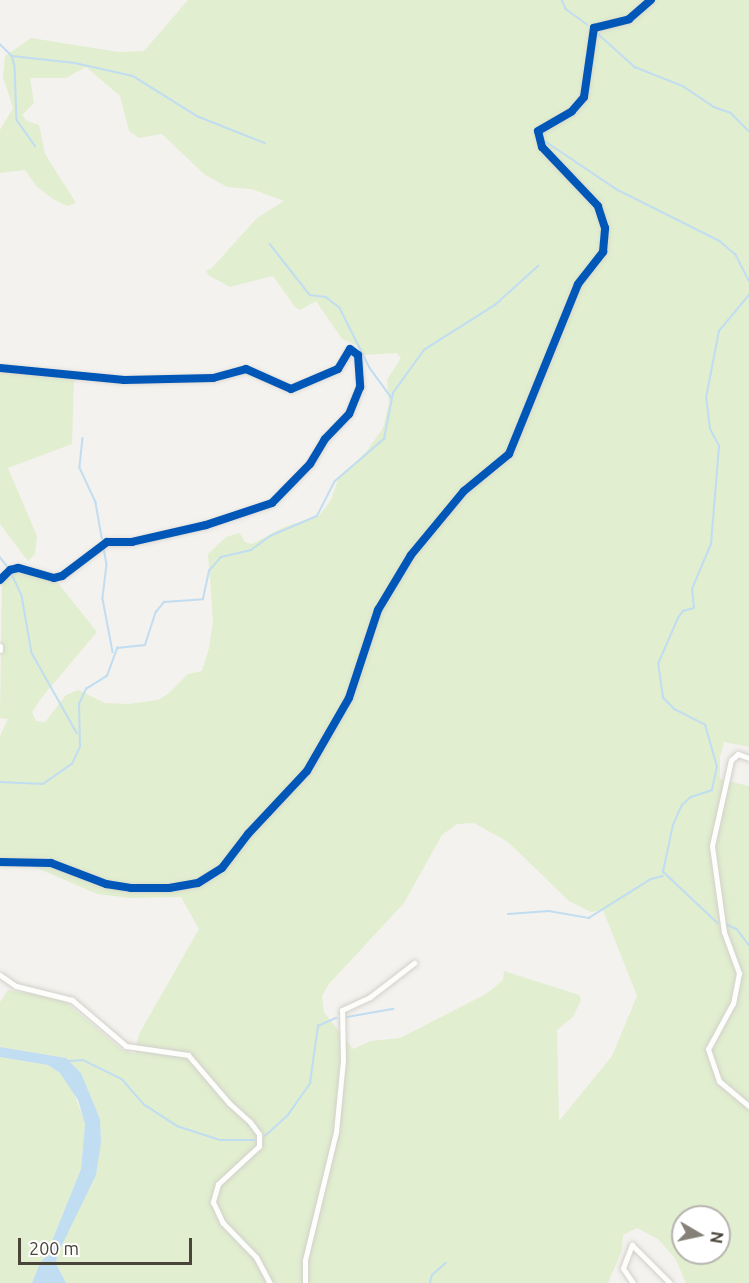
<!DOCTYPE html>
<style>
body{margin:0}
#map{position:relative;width:749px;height:1283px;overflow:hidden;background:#f4f2ee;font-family:Ubuntu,sans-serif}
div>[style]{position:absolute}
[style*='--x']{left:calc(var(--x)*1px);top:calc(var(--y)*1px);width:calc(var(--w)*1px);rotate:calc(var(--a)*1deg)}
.green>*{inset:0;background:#e1eecf}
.water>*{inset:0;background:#c0ddf1}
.stream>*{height:1.5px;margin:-0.75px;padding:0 0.75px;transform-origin:0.75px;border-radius:0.75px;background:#c0ddf1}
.roads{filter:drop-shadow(0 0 2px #d2d0cb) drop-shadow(0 0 2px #d2d0cb)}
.street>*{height:5px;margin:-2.5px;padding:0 2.5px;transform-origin:2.5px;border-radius:2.5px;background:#fdfdfc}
.cycleway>*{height:8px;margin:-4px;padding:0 4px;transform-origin:4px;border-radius:4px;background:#0057b8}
span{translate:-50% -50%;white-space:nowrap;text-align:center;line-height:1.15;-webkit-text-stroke:4.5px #fff;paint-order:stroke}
.north{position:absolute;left:671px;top:1205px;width:60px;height:60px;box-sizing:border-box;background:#fff;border:2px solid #b7b4b0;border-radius:50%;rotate:99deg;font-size:16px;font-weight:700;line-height:24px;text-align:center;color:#4b4439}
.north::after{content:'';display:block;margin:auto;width:21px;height:27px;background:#868178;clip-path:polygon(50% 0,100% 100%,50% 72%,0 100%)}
.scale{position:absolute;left:18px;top:1238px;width:174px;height:27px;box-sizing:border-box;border:3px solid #4b4439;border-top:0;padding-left:8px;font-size:18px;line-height:21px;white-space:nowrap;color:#4b4439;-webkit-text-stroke:4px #fff;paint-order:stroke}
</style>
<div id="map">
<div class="green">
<div style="clip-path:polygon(evenodd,188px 0,749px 0,749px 747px,724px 742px,720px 757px,720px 779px,749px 786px,749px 1283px,686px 1283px,675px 1258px,658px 1239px,637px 1228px,623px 1235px,622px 1250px,608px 1283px,66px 1283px,56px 1262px,67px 1231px,96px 1175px,101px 1143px,100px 1119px,81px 1073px,66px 1058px,0 1047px,0 1002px,8px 990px,62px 999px,121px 1049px,135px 1054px,139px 1034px,199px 929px,181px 897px,130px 898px,97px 894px,30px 865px,0 867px,0 736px,8px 719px,0 718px,2px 580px,11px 566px,54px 578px,97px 632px,43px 696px,32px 712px,36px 721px,45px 722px,66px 695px,78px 690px,105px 703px,128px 704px,158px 700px,168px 694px,188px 674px,202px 671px,209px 648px,213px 622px,208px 554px,226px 537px,240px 533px,245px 542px,252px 544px,284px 527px,319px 516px,331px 500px,338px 479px,366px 452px,383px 428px,389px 403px,387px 380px,401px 358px,397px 353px,363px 355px,359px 346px,342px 339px,316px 301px,300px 310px,295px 307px,273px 276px,230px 287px,208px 275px,206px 270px,211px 269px,257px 218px,284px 201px,251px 189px,227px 187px,204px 174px,162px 134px,139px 138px,129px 131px,120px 96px,86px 67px,66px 78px,30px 78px,34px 103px,22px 115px,27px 121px,39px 125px,45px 154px,76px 203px,67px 206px,53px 199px,36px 186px,25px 170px,0 173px,0 130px,13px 108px,3px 77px,5px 56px,31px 38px,119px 52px,144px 51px,188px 0,474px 823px,508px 842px,569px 901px,591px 912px,603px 910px,637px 996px,612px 1056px,559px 1121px,557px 1030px,573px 1017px,581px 1000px,579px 995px,504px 971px,503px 980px,486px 994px,400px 1038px,371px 1041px,353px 1049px,324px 1012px,322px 996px,328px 985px,404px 903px,442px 835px,457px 824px,474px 823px,188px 0,683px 1217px,719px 1217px,719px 1253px,683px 1253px,683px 1217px)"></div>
<div style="clip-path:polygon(0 372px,74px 379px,72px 444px,8px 468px,37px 536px,35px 554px,28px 561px,0 524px)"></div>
<div style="clip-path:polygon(0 1057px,48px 1065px,60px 1073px,70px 1083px,85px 1123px,81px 1169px,52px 1241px,52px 1249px,40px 1263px,32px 1283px,0 1283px)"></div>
</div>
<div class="water">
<div style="clip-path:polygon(0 1047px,66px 1058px,81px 1073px,100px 1119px,101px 1143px,96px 1175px,58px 1253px,56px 1263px,66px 1283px,32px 1283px,40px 1263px,52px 1249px,52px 1241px,81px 1169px,85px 1124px,78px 1100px,60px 1073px,48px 1065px,0 1057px)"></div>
</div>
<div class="stream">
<div style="--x:562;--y:0;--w:10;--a:66"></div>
<div style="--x:566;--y:9;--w:26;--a:36"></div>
<div style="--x:595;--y:31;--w:54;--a:42"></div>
<div style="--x:635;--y:67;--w:52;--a:21.6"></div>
<div style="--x:683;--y:86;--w:37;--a:34"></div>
<div style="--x:714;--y:107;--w:18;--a:19"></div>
<div style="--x:731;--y:113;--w:25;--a:45"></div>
<div style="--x:0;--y:44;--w:17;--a:45"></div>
<div style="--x:12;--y:56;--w:10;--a:73"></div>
<div style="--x:15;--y:66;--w:54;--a:87.9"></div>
<div style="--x:17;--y:120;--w:32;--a:55"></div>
<div style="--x:12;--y:56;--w:63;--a:6.3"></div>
<div style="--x:75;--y:63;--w:59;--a:12.6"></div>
<div style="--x:133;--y:76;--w:75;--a:32"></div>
<div style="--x:197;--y:116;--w:73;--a:21.7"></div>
<div style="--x:542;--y:139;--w:92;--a:33.9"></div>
<div style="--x:618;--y:190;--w:114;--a:26.6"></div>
<div style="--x:720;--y:241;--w:21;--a:41"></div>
<div style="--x:736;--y:255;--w:29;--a:63"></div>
<div style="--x:270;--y:244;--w:65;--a:51.9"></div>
<div style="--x:310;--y:295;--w:16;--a:7"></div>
<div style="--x:326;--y:297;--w:18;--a:38"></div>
<div style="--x:340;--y:308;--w:67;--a:63.4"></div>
<div style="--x:370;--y:368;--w:36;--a:54"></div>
<div style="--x:83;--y:438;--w:30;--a:96"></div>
<div style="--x:80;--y:468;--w:38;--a:65"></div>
<div style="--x:96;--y:503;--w:36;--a:80"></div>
<div style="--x:104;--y:548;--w:17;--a:80"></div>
<div style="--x:107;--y:565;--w:34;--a:97"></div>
<div style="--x:103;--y:599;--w:54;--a:79.3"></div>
<div style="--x:0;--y:557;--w:11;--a:52"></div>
<div style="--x:11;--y:572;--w:26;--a:65"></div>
<div style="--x:22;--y:596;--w:58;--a:80"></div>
<div style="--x:32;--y:653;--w:92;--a:60.6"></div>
<div style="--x:0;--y:782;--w:43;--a:2.7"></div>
<div style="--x:43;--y:784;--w:35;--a:-35"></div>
<div style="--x:72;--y:764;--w:19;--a:-65"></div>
<div style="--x:80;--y:747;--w:43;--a:-91.3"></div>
<div style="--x:79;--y:704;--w:17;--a:-65"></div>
<div style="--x:86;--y:689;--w:25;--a:-32"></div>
<div style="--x:107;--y:676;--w:30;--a:-70"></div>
<div style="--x:117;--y:648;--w:28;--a:-6"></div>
<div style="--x:145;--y:645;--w:35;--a:-72"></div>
<div style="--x:156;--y:612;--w:13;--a:-51"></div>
<div style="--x:164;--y:602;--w:39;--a:-4"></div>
<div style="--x:203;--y:599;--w:29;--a:-78"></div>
<div style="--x:209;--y:571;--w:18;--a:-49"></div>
<div style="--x:221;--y:557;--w:31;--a:-13"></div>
<div style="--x:251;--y:550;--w:24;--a:-36"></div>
<div style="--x:270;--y:536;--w:51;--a:-23.1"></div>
<div style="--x:317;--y:516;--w:39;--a:-63"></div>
<div style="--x:335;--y:481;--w:65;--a:-40.6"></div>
<div style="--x:384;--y:439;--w:47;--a:-78.9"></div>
<div style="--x:393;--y:393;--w:53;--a:-54.2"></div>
<div style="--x:424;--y:350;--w:84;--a:-32.4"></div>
<div style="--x:495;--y:305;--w:58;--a:-42.2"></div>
<div style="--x:508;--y:914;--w:41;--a:-4.2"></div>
<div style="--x:549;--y:911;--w:41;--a:9.9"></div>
<div style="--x:589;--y:918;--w:73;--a:-32.2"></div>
<div style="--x:651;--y:879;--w:12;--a:-14"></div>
<div style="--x:718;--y:924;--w:76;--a:-136.6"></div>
<div style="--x:663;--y:872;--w:48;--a:-78"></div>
<div style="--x:673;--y:825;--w:22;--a:-66"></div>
<div style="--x:682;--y:805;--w:12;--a:-42"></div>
<div style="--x:691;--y:797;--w:22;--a:-18"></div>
<div style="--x:712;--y:790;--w:24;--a:-78"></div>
<div style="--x:717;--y:767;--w:44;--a:-105.9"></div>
<div style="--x:705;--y:725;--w:34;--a:-153"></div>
<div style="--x:675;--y:710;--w:17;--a:-135"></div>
<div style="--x:663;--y:698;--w:34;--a:-98"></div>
<div style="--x:658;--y:664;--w:50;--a:-66.5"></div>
<div style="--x:678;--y:618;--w:9;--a:-54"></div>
<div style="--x:683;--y:611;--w:11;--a:-15"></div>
<div style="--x:694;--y:608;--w:19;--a:-96"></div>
<div style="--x:692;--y:589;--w:49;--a:-67.1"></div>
<div style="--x:711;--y:544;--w:98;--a:-85.3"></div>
<div style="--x:719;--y:446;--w:19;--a:-118"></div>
<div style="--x:710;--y:429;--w:31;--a:-97"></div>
<div style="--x:706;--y:398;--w:68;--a:-79"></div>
<div style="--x:719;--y:331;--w:47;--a:-50.2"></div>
<div style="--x:725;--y:924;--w:13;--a:23"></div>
<div style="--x:737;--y:929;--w:20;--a:53"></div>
<div style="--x:347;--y:1017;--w:47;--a:-9.9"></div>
<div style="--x:68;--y:1061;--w:15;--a:-4"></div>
<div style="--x:83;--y:1060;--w:43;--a:26"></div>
<div style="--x:122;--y:1079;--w:35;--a:49"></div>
<div style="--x:145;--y:1105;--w:38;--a:33"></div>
<div style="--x:177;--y:1126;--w:45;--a:18"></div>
<div style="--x:220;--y:1140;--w:36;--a:0"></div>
<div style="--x:265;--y:1136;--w:31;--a:-42"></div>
<div style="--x:288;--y:1115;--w:39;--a:-55"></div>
<div style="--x:310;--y:1083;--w:58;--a:-82"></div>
<div style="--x:318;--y:1026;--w:20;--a:-24"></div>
<div style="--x:430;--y:1283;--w:8;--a:-76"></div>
<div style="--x:432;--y:1275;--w:18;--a:-41"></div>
</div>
<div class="roads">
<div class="street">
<div style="--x:0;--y:368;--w:125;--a:5.5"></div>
<div style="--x:124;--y:380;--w:89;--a:-1.3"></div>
<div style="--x:213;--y:378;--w:34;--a:-15"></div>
<div style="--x:246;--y:369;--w:49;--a:24"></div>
<div style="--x:291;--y:389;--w:51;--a:-23.1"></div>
<div style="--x:338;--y:369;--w:23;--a:-59"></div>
<div style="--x:350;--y:349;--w:10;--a:37"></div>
<div style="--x:358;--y:355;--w:32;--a:86"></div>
<div style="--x:360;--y:387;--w:29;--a:112"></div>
<div style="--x:349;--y:414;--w:35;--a:134"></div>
<div style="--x:325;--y:439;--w:29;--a:121"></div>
<div style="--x:310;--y:464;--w:54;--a:134.3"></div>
<div style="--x:272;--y:503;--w:70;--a:161.6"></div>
<div style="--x:206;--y:525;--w:76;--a:167.1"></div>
<div style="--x:132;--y:542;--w:25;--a:180"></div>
<div style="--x:107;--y:542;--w:56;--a:142.9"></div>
<div style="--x:62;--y:576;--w:8;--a:166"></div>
<div style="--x:54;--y:578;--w:37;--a:-164"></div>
<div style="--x:18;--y:568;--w:8;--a:166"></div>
<div style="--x:10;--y:570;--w:14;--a:135"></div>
<div style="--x:0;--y:646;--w:4;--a:90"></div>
<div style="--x:749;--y:758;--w:12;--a:-160"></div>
<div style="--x:738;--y:754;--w:9;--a:139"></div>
<div style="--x:731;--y:760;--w:88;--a:102.5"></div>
<div style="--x:712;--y:846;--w:87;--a:82.1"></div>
<div style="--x:724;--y:932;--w:44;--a:69.9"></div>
<div style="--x:739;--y:973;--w:31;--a:101"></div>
<div style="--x:733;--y:1003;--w:52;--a:118.5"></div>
<div style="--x:708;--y:1049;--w:34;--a:71"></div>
<div style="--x:719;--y:1081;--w:39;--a:40"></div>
<div style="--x:0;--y:862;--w:51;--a:1.1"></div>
<div style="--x:51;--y:863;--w:59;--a:20.9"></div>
<div style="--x:106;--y:884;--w:25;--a:9"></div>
<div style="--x:131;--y:888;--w:38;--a:0"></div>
<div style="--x:169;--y:888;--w:29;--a:-10"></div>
<div style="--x:198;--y:883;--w:28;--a:-32"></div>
<div style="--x:222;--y:868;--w:43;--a:-52.6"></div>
<div style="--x:248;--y:834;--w:86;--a:-46.9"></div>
<div style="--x:307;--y:771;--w:84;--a:-60.1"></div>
<div style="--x:349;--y:698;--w:93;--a:-71.8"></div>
<div style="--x:378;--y:610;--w:64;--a:-59"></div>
<div style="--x:411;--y:555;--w:83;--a:-50.4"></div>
<div style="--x:464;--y:491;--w:58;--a:-39.4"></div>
<div style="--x:509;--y:454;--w:183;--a:-67.9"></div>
<div style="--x:578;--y:284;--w:41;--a:-52"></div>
<div style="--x:603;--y:252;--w:24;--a:-85"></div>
<div style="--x:605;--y:228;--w:23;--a:-108"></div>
<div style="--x:598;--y:206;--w:81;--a:-133.5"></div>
<div style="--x:542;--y:147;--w:16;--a:-104"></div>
<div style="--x:538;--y:131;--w:39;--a:-30"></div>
<div style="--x:572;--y:111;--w:18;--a:-49"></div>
<div style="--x:584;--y:97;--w:70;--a:-81.8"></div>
<div style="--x:594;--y:28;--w:36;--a:-14"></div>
<div style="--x:629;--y:19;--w:29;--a:-41"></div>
<div style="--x:0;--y:975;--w:19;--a:35"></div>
<div style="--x:16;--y:986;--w:58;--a:14"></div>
<div style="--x:72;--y:1000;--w:71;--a:40.4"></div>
<div style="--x:126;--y:1046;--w:63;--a:8.3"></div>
<div style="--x:188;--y:1055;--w:63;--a:49.5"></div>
<div style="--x:229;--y:1103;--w:28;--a:42"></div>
<div style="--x:250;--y:1122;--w:15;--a:53"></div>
<div style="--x:259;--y:1134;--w:12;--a:90"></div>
<div style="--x:259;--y:1146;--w:56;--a:137.2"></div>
<div style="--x:218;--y:1184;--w:19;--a:106"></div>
<div style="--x:213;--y:1202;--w:23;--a:65"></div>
<div style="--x:223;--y:1223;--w:47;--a:45.9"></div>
<div style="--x:256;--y:1257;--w:30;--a:62"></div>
<div style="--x:305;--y:1283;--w:23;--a:-90"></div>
<div style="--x:305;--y:1260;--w:132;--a:-76.4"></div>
<div style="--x:336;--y:1132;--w:72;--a:-84.4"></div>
<div style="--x:343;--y:1060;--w:50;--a:-91.1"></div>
<div style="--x:342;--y:1010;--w:31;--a:-25"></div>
<div style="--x:370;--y:997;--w:56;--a:-37.7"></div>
<div style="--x:633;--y:1283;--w:18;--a:-124"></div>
<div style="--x:623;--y:1268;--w:25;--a:-69"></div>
<div style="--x:632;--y:1245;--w:54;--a:45"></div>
</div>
</div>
<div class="cycleway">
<div style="--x:0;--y:368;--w:125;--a:5.5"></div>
<div style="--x:124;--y:380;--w:89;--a:-1.3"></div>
<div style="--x:213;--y:378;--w:34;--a:-15"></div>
<div style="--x:246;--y:369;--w:49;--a:24"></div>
<div style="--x:291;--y:389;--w:51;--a:-23.1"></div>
<div style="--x:338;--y:369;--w:23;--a:-59"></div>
<div style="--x:350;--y:349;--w:10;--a:37"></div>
<div style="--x:358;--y:355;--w:32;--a:86"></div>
<div style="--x:360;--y:387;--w:29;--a:112"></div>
<div style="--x:349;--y:414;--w:35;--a:134"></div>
<div style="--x:325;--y:439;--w:29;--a:121"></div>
<div style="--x:310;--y:464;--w:54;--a:134.3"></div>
<div style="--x:272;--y:503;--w:70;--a:161.6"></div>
<div style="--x:206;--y:525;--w:76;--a:167.1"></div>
<div style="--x:132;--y:542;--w:25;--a:180"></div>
<div style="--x:107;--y:542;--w:56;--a:142.9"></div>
<div style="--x:62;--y:576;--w:8;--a:166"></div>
<div style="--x:54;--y:578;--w:37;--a:-164"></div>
<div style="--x:18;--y:568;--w:8;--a:166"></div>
<div style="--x:10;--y:570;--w:14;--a:135"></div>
<div style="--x:0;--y:862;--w:51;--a:1.1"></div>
<div style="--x:51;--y:863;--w:59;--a:20.9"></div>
<div style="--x:106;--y:884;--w:25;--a:9"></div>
<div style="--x:131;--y:888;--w:38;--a:0"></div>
<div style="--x:169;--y:888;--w:29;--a:-10"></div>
<div style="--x:198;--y:883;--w:28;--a:-32"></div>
<div style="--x:222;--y:868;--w:43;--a:-52.6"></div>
<div style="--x:248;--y:834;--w:86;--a:-46.9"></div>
<div style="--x:307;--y:771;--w:84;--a:-60.1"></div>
<div style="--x:349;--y:698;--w:93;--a:-71.8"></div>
<div style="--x:378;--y:610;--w:64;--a:-59"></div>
<div style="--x:411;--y:555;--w:83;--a:-50.4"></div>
<div style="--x:464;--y:491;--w:58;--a:-39.4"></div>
<div style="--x:509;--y:454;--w:183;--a:-67.9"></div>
<div style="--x:578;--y:284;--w:41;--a:-52"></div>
<div style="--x:603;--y:252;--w:24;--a:-85"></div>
<div style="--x:605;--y:228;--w:23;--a:-108"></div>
<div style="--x:598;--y:206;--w:81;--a:-133.5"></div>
<div style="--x:542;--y:147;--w:16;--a:-104"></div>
<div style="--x:538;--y:131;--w:39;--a:-30"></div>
<div style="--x:572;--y:111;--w:18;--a:-49"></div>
<div style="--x:584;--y:97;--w:70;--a:-81.8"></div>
<div style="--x:594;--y:28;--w:36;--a:-14"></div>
<div style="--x:629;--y:19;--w:29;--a:-41"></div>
</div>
<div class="north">N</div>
<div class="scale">200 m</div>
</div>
